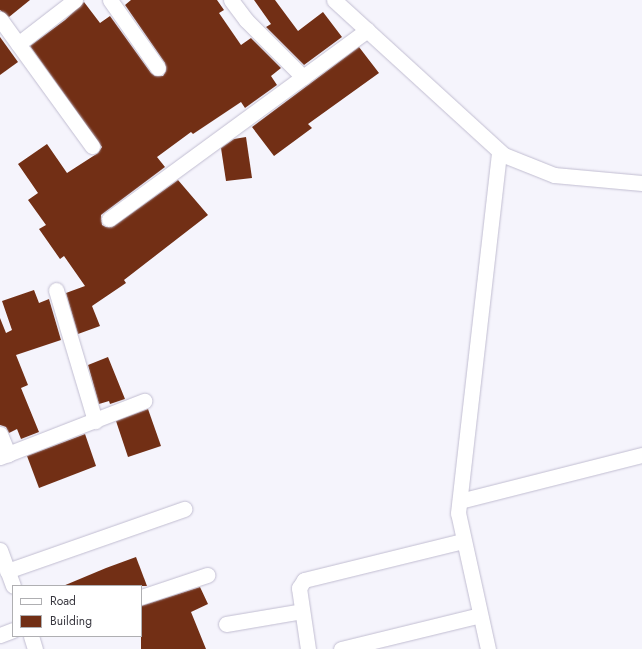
<!DOCTYPE html>
<style>
body{margin:0}
#map{position:relative;width:642px;height:649px;overflow:hidden;background:#f5f4fc;font-family:Jost,sans-serif}
div>[style]{position:absolute}
[style*='--x']{left:calc(var(--x)*1px);top:calc(var(--y)*1px);width:calc(var(--w)*1px);rotate:calc(var(--a)*1deg)}
.building>*{inset:0;background:#722f15}
.roads{filter:drop-shadow(0 0 1px #c1bdd1) drop-shadow(0 0 1px #c1bdd1)}
.street>*{height:15px;margin:-7.5px;padding:0 7.5px;transform-origin:7.5px;border-radius:7.5px;background:#fff}
span{translate:-50% -50%;white-space:nowrap;text-align:center;line-height:1.15;-webkit-text-stroke:4px #fff;paint-order:stroke}
.legend{position:absolute;left:12px;top:585px;width:130px;height:52px;box-sizing:border-box;background:#fff;border:1px solid #afafb2;margin:0;padding:5px 7px;list-style:none;font-size:12px;color:#38373f}
.legend li{display:flex;align-items:center;gap:8px;height:20px}
.legend b{width:20px;border:1px solid #afafb2}
</style>
<div id="map">
<div class="building">
<div style="clip-path:polygon(0 0,30px 0,9px 17px,0 10px)"></div>
<div style="clip-path:polygon(131px 0,217px 0,224px 10px,219px 13px,241px 45px,251px 38px,281px 68px,271px 76px,277px 85px,245px 108px,241px 102px,193px 134px,191px 132px,157px 157px,165px 167px,101px 215px,102px 225px,106px 227px,114px 226px,178px 180px,208px 215px,124px 280px,126px 283px,92px 306px,100px 326px,78px 334px,66px 293px,85px 286px,64px 256px,60px 259px,39px 229px,46px 225px,28px 200px,38px 193px,18px 164px,47px 144px,67px 173px,98px 153px,102px 147px,30px 46px,65px 20px,84px 2px,100px 23px,110px 16px,151px 73px,155px 76px,163px 76px,166px 71px,165px 63px,125px 5px)"></div>
<div style="clip-path:polygon(254px 0,275px 0,298px 31px,323px 12px,342px 37px,304px 65px,266px 27px,271px 24px)"></div>
<div style="clip-path:polygon(0 37px,18px 62px,0 75px)"></div>
<div style="clip-path:polygon(359px 47px,379px 73px,308px 124px,312px 128px,274px 156px,252px 127px)"></div>
<div style="clip-path:polygon(246px 137px,252px 178px,226px 181px,221px 148px,234px 139px)"></div>
<div style="clip-path:polygon(34px 290px,39px 303px,49px 299px,61px 340px,16px 355px,28px 385px,21px 388px,39px 432px,21px 439px,17px 429px,9px 433px,6px 427px,0 425px,0 318px,6px 333px,12px 330px,2px 301px)"></div>
<div style="clip-path:polygon(108px 357px,125px 399px,110px 404px,109px 401px,99px 404px,88px 365px)"></div>
<div style="clip-path:polygon(148px 409px,161px 446px,128px 457px,116px 421px)"></div>
<div style="clip-path:polygon(85px 434px,96px 466px,39px 488px,27px 456px)"></div>
<div style="clip-path:polygon(136px 557px,147px 586px,63px 586px,106px 568px)"></div>
<div style="clip-path:polygon(200px 587px,208px 604px,191px 612px,206px 649px,141px 649px,141px 606px)"></div>
</div>
<div class="roads">
<div class="street">
<div style="--x:110;--y:0;--w:83;--a:54.8"></div>
<div style="--x:231;--y:0;--w:25;--a:53"></div>
<div style="--x:246;--y:20;--w:81;--a:45"></div>
<div style="--x:334;--y:0;--w:230;--a:42.4"></div>
<div style="--x:504;--y:155;--w:54;--a:21.8"></div>
<div style="--x:554;--y:175;--w:88;--a:5.2"></div>
<div style="--x:0;--y:19;--w:157;--a:54.1"></div>
<div style="--x:18;--y:44;--w:72;--a:-37.7"></div>
<div style="--x:109;--y:219;--w:320;--a:-36.2"></div>
<div style="--x:56;--y:290;--w:137;--a:73.4"></div>
<div style="--x:0;--y:434;--w:22;--a:68"></div>
<div style="--x:0;--y:457;--w:155;--a:-21.3"></div>
<div style="--x:460;--y:501;--w:188;--a:-14.2"></div>
<div style="--x:0;--y:550;--w:38;--a:70"></div>
<div style="--x:7;--y:571;--w:188;--a:-19.3"></div>
<div style="--x:141;--y:597;--w:70;--a:-18.4"></div>
<div style="--x:226;--y:624;--w:77;--a:-9.7"></div>
<div style="--x:0;--y:635;--w:14;--a:-21"></div>
<div style="--x:31;--y:636;--w:14;--a:73"></div>
<div style="--x:308;--y:649;--w:62;--a:-98.4"></div>
<div style="--x:299;--y:588;--w:9;--a:-58"></div>
<div style="--x:304;--y:580;--w:164;--a:-13.8"></div>
<div style="--x:341;--y:649;--w:143;--a:-13.7"></div>
<div style="--x:488;--y:649;--w:139;--a:-102.4"></div>
<div style="--x:458;--y:513;--w:364;--a:-83.5"></div>
</div>
</div>
<ul class="legend">
<li><b style="height:5px;background:#fff"></b>Road</li>
<li><b style="height:11px;background:#722f15"></b>Building</li>
</ul>
</div>
